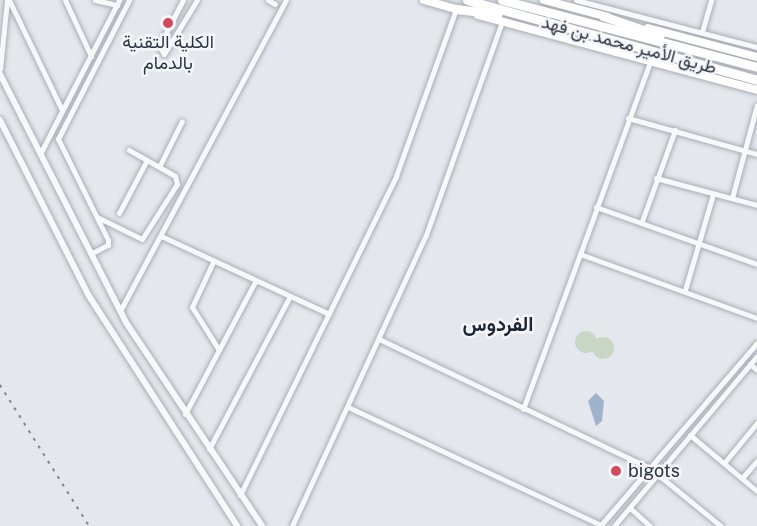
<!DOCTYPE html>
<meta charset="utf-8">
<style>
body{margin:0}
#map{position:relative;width:757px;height:526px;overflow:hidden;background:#e4e7ec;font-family:"Public Sans",Vazirmatn,sans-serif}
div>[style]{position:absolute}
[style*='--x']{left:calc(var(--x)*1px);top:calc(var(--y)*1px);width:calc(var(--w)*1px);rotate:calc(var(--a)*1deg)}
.green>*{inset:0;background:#c9d6c5}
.round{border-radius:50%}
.water>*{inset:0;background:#9fb4cc}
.roads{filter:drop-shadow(0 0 2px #a9aeb7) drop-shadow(0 0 2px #a9aeb7)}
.minor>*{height:5px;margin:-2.5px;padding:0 2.5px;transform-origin:2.5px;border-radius:2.5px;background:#f7f8fa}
.tertiary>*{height:6px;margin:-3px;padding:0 3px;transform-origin:3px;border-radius:3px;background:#f7f8fa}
.secondary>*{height:8px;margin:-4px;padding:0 4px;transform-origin:4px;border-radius:4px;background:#fff}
.motorway>*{height:9px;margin:-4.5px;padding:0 4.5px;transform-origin:4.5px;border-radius:4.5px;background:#fff}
.rail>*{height:1.5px;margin-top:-0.75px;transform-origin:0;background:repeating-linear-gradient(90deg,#7d8696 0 3px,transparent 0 9px)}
.dots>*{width:16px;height:16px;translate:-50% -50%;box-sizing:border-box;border:3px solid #f4f6f9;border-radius:50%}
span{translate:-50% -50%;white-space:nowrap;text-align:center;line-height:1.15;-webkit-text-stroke:5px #f4f6f9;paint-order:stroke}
.poi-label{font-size:18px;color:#2b3445}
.left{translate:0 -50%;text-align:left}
.street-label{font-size:18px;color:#2b3445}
.neighbourhood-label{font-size:20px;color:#1d2536;font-weight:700}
</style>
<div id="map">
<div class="green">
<div class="round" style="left:575px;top:331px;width:22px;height:22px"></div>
<div class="round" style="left:592px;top:337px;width:22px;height:22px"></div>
</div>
<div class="water">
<div style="clip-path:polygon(596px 393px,604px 401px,602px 421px,596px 426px,588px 401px)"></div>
</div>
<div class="roads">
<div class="minor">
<div style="--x:9;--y:0;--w:122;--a:64.3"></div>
<div style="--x:65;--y:0;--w:62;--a:65.1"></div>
<div style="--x:95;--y:0;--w:23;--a:13"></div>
<div style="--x:183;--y:0;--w:52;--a:117.6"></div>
<div style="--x:159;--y:46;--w:9;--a:58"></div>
<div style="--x:164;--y:54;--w:63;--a:-58.6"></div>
<div style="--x:268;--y:0;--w:8;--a:30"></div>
<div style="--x:576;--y:0;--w:187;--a:14.6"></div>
<div style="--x:702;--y:32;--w:33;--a:-74"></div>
<div style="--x:650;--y:62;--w:204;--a:110"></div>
<div style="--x:580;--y:254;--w:188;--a:19.9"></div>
<div style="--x:0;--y:69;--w:69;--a:-84.2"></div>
<div style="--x:628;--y:118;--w:134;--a:15.6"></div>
<div style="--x:40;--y:154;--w:173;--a:-62.8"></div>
<div style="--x:159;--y:167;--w:51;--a:-63.4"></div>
<div style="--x:656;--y:178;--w:105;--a:15"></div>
<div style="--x:732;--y:198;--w:96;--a:-75"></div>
<div style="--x:596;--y:207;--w:171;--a:19.5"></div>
<div style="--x:119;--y:213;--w:60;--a:-62.2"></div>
<div style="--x:97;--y:217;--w:50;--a:26.1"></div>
<div style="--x:142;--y:239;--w:65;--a:-57.5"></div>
<div style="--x:177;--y:184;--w:8;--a:-104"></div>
<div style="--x:175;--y:176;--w:53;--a:-150.5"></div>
<div style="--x:642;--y:221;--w:97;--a:-70.1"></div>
<div style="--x:161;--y:236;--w:185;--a:24.9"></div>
<div style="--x:92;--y:253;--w:18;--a:-27"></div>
<div style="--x:108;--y:245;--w:5;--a:-90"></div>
<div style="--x:108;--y:240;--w:113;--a:-116.3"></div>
<div style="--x:58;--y:139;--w:156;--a:-62.9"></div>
<div style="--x:213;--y:262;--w:50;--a:115"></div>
<div style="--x:192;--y:307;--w:51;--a:57.9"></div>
<div style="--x:685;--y:290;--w:100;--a:-73.7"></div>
<div style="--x:121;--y:309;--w:350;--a:-61.9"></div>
<div style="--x:379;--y:339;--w:301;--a:25.5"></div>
<div style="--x:651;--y:469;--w:90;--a:39.2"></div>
<div style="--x:750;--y:364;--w:9;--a:41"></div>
<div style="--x:348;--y:407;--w:279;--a:25"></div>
<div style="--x:523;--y:409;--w:165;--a:-69.8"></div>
<div style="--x:185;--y:414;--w:149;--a:-62.1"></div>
<div style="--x:690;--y:435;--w:87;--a:39.9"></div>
<div style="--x:209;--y:449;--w:171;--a:-62.1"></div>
<div style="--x:724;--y:463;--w:52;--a:-50.5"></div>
<div style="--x:742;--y:478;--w:23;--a:-49"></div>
<div style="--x:240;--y:495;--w:355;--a:-63.9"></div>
<div style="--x:396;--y:176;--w:177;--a:-70.2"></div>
<div style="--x:630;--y:508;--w:27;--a:42"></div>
<div style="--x:292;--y:526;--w:320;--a:-65.3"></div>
<div style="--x:426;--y:235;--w:226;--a:-70.4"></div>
<div style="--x:600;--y:526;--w:241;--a:-49.4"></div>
<div style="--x:614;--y:526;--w:222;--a:-49.9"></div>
</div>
<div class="tertiary">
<div style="--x:0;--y:74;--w:280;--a:63.1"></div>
<div style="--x:127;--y:324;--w:243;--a:56.2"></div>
<div style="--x:0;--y:120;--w:197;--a:63.2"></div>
<div style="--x:89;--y:296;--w:274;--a:57.2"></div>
</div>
<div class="secondary">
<div style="--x:424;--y:0;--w:37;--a:16"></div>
<div style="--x:544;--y:0;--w:66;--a:14.9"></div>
<div style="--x:478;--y:15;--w:289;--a:15"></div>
<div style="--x:648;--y:28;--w:113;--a:14.9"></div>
</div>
<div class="motorway">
<div style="--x:467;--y:0;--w:301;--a:15.4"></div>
<div style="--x:502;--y:0;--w:264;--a:14.7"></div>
<div style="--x:456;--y:9;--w:42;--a:6.8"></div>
<div style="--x:603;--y:16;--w:60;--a:19.3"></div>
</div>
</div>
<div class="rail">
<div style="--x:0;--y:385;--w:167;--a:57.7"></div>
</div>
<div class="dots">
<div style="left:168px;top:23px;background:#d1495b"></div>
<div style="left:616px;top:471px;background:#d1495b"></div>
</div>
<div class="poi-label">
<span style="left:168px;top:53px">الكلية التقنية<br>بالدمام</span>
<span class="left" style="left:628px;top:471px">bigots</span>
</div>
<div class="street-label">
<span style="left:629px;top:45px;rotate:15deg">طريق الأمير محمد بن فهد</span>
</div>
<div class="neighbourhood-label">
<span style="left:498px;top:324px">الفردوس</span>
</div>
</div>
